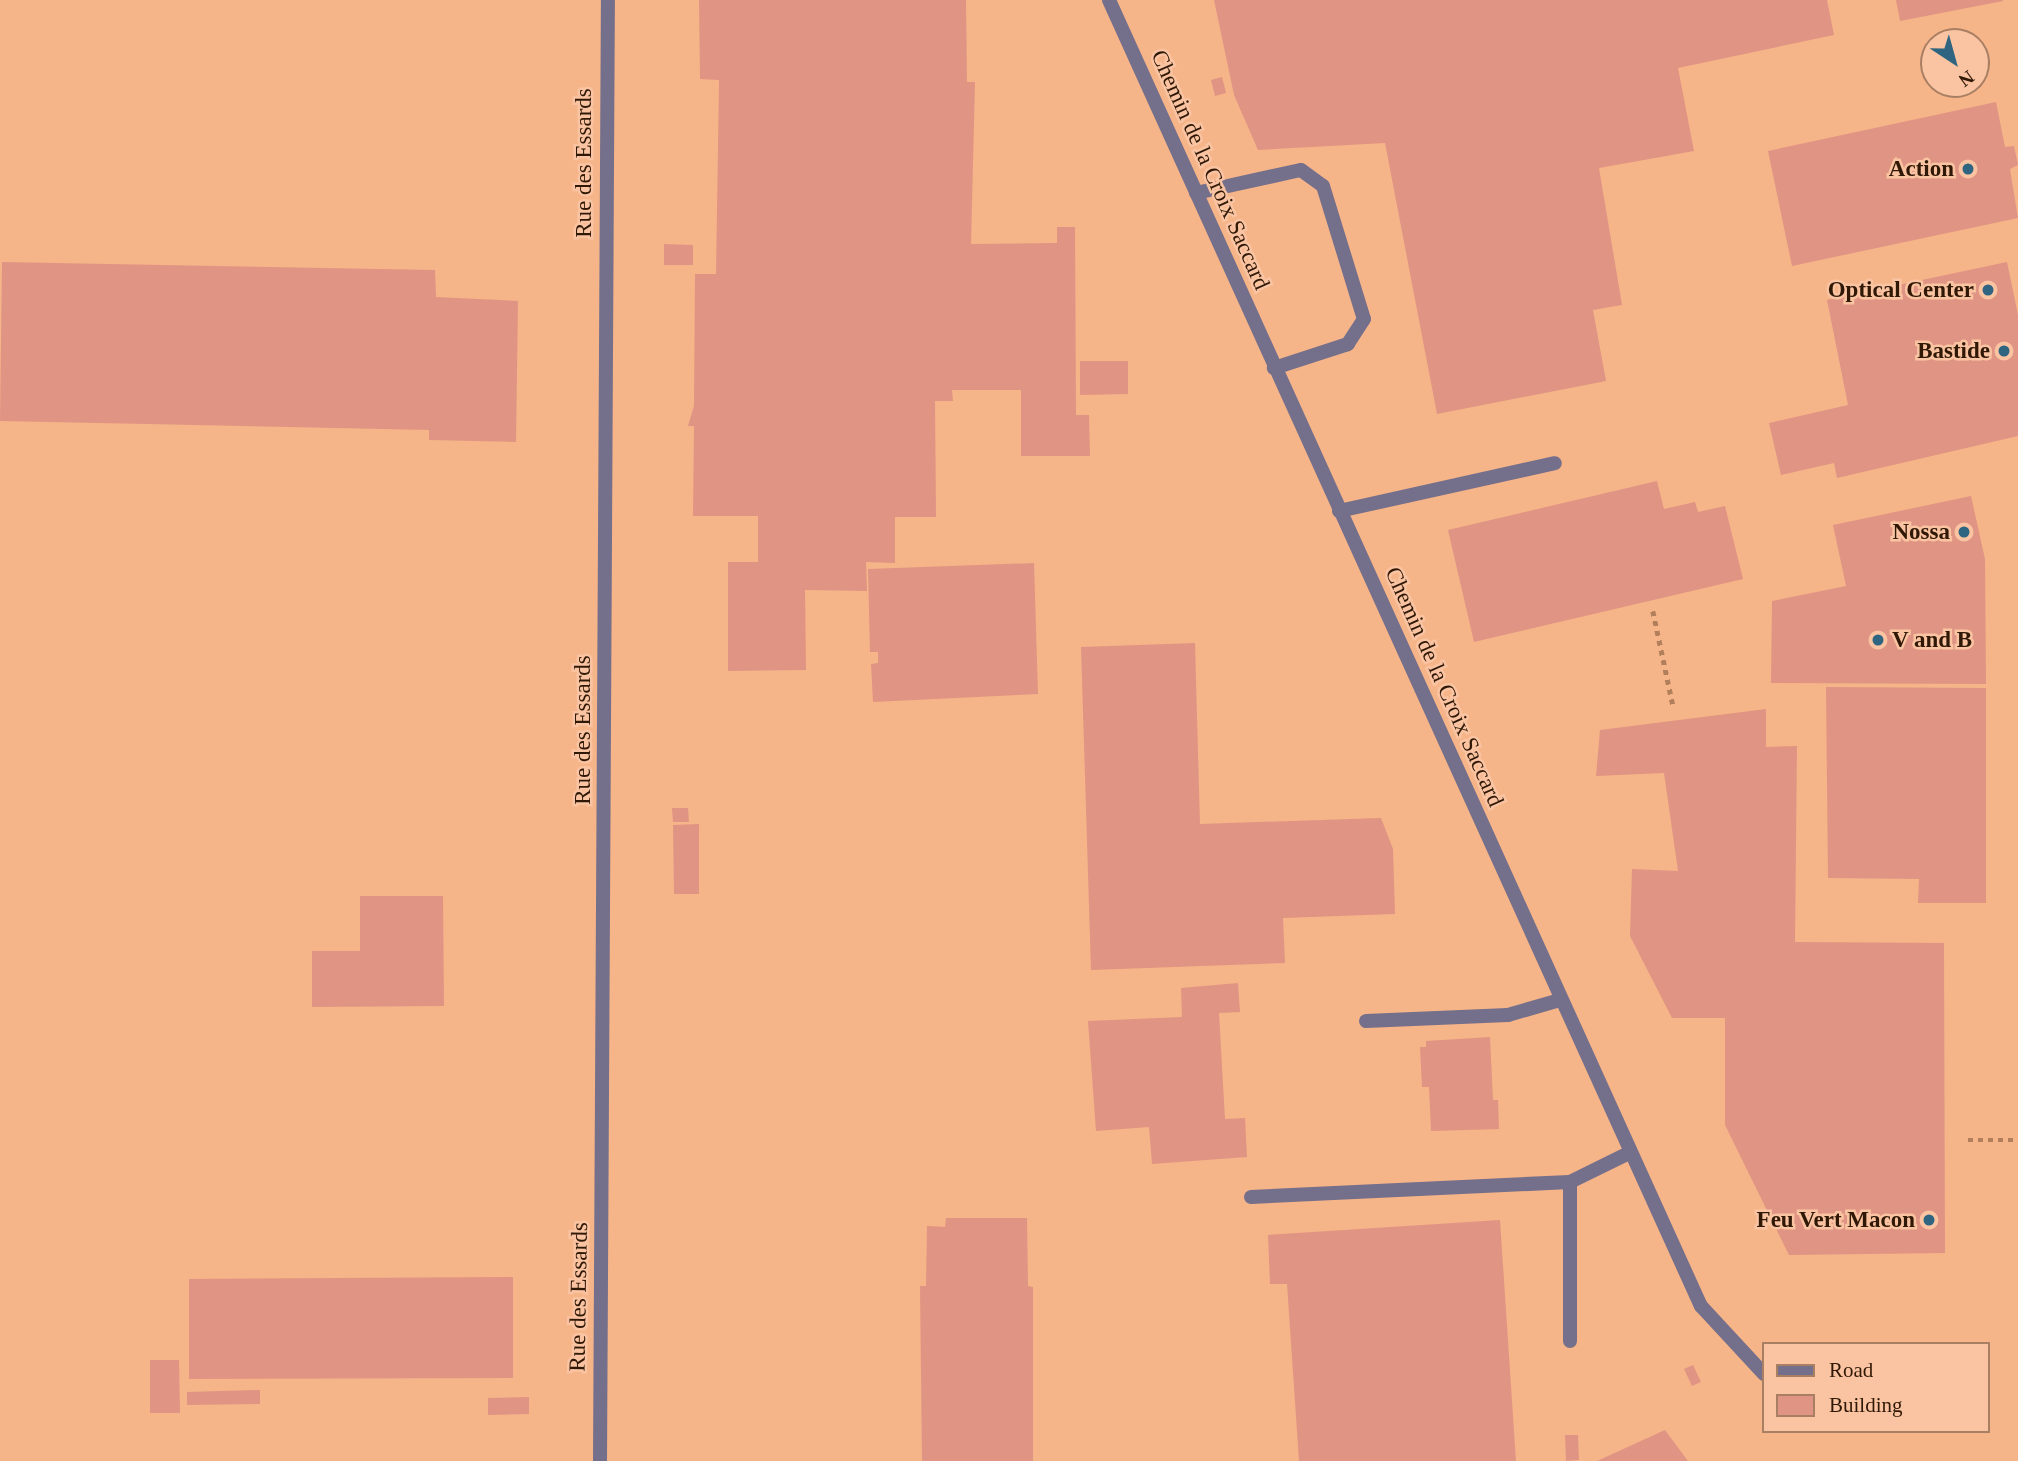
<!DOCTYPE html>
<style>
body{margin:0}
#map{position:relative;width:2018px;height:1461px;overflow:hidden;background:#f6b489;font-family:"Times New Roman",serif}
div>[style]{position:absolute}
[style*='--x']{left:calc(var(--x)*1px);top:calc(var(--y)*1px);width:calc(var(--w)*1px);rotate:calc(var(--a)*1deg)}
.building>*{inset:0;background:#e09483}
.path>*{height:4.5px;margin-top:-2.25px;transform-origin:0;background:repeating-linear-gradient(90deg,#b27f5c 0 5px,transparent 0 10px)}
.service>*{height:14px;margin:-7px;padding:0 7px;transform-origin:7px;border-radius:7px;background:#746f8b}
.minor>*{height:14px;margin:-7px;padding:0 7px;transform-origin:7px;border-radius:7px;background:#746f8b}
.dots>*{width:19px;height:19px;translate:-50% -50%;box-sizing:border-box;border:4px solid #fac4a2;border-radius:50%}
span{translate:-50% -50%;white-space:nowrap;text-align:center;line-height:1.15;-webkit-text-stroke:5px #fac4a2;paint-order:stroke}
.street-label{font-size:23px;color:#301806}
.poi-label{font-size:23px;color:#301806;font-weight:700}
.right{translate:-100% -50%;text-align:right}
.left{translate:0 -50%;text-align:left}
.legend{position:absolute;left:1762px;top:1342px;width:228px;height:91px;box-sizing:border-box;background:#fac4a2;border:2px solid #a97f64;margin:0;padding:9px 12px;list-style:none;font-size:21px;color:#301806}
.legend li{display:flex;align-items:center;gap:14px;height:35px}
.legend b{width:35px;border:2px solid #a97f64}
.north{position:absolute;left:1920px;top:28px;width:70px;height:70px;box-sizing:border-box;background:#fac4a2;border:2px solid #a97f64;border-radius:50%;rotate:144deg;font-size:19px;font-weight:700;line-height:28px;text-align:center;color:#301806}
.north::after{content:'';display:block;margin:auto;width:24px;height:32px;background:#2f6580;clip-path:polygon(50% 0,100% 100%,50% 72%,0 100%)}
</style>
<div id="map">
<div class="building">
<div style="clip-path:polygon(699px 0,966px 0,967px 82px,975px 82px,971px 244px,1057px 243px,1057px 227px,1075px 227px,1076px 415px,1089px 415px,1090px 456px,1021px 456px,1021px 390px,952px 390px,953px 401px,935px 401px,936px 517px,895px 517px,895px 563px,866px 562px,867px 591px,805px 590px,806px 670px,728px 671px,728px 562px,758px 562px,758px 516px,693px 516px,694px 426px,688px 426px,694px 406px,695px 274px,716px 274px,719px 84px,719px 80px,700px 79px)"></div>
<div style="clip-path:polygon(1214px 0,1827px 0,1834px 35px,1678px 68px,1694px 151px,1599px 168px,1622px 305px,1593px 310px,1606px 381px,1437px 414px,1385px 143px,1258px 150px,1234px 95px)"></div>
<div style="clip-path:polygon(1896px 0,2003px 0,2003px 1px,1900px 21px)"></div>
<div style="clip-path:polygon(1222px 77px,1226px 93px,1215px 96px,1211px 80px)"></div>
<div style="clip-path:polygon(1996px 102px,2005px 147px,2014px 146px,2018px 165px,2010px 169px,2018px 218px,1792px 266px,1768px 151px)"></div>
<div style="clip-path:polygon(664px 244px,693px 245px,693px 265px,664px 265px)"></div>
<div style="clip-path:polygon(2px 262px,435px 270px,436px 297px,518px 301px,516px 442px,429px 440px,429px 430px,0 421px)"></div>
<div style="clip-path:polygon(2007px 262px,2018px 315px,2018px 436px,1837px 478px,1834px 463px,1781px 475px,1769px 423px,1848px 405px,1827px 300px)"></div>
<div style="clip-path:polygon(1080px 361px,1128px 361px,1128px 394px,1080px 395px)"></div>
<div style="clip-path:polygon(1657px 481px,1664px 509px,1695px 502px,1698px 512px,1725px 506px,1743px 579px,1474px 642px,1448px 530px)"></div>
<div style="clip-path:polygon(1971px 496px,1985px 559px,1986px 684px,1771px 683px,1772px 601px,1846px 586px,1833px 525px)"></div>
<div style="clip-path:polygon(1034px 563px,1038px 694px,873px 702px,871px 664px,878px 663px,878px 652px,870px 652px,868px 569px)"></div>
<div style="clip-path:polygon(1195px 643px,1200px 824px,1381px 818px,1393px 849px,1395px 914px,1283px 918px,1285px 963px,1091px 970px,1081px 647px)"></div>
<div style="clip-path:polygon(1826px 687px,1986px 688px,1986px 903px,1918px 903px,1919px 879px,1828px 878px)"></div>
<div style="clip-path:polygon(1766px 709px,1766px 747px,1797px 746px,1795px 942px,1944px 943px,1945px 1253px,1789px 1255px,1725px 1125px,1725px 1018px,1672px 1018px,1630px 936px,1632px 869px,1678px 871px,1664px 773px,1596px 776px,1600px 730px)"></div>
<div style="clip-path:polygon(672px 808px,688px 808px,689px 822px,673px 822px)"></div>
<div style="clip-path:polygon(699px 824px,699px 894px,674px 894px,673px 825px)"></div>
<div style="clip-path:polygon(360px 896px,443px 896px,444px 1006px,312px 1007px,312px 951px,360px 951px)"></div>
<div style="clip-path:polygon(1238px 983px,1240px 1012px,1219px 1013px,1225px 1119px,1245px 1118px,1247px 1157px,1152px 1164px,1149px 1127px,1096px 1131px,1088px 1021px,1182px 1017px,1181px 988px)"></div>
<div style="clip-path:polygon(1490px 1037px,1493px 1100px,1498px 1100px,1499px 1129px,1431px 1131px,1429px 1087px,1422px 1087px,1420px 1047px,1426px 1047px,1426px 1041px)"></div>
<div style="clip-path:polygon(946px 1218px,1027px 1218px,1028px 1286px,1033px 1287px,1033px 1461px,922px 1461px,920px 1286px,926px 1286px,927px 1226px,945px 1227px)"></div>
<div style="clip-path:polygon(1500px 1220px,1516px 1461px,1299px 1461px,1287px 1284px,1270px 1284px,1268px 1235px)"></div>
<div style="clip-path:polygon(513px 1277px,513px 1378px,189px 1379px,189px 1279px)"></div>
<div style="clip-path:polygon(150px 1360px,179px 1360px,180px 1413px,150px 1413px)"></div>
<div style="clip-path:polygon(1693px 1365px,1701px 1382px,1692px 1386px,1684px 1369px)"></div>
<div style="clip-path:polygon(260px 1390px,260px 1404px,187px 1405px,187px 1392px)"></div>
<div style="clip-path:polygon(529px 1397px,529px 1414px,488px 1415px,488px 1398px)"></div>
<div style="clip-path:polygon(1665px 1430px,1688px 1461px,1597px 1461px)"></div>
<div style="clip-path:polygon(1565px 1435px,1578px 1435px,1579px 1460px,1566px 1461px)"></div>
</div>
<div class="path">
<div style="--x:1653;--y:611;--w:96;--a:78"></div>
<div style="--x:1968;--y:1140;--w:50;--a:0"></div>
</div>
<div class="service">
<div style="--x:1196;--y:193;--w:107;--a:-12.4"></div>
<div style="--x:1301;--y:170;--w:27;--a:36"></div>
<div style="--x:1323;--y:186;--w:139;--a:72.9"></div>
<div style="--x:1364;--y:319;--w:30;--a:123"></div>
<div style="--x:1348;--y:344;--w:78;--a:162"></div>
<div style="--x:1339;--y:511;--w:221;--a:-12.5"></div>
<div style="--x:1366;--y:1021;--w:142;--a:-2.4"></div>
<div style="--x:1508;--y:1015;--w:54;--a:-16.1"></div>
<div style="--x:1570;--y:1182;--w:159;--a:90"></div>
<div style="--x:1251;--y:1197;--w:319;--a:-2.7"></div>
<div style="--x:1570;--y:1182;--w:66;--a:-26.2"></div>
</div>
<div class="minor">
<div style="--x:1109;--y:0;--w:1434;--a:65.62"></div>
<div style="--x:1701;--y:1306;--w:93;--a:47.2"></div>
<div style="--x:600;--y:1461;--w:1461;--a:-89.69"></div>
</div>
<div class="dots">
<div style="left:1968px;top:169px;background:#2f6580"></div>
<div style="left:1988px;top:290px;background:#2f6580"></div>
<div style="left:2004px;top:351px;background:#2f6580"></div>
<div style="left:1964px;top:532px;background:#2f6580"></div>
<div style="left:1878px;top:640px;background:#2f6580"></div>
<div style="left:1929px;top:1220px;background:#2f6580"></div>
</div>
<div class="street-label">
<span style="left:584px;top:163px;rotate:-90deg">Rue des Essards</span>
<span style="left:1210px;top:170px;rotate:66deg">Chemin de la Croix Saccard</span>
<span style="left:1444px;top:687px;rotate:66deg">Chemin de la Croix Saccard</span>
<span style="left:583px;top:730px;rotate:-90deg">Rue des Essards</span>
<span style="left:579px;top:1297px;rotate:-89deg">Rue des Essards</span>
</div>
<div class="poi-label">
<span class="right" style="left:1954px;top:169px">Action</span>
<span class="right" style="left:1974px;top:290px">Optical Center</span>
<span class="right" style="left:1990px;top:351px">Bastide</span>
<span class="right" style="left:1950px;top:532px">Nossa</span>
<span class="left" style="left:1892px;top:640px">V and B</span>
<span class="right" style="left:1915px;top:1220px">Feu Vert Macon</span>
</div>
<ul class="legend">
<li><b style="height:9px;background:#746f8b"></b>Road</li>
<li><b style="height:19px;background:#e09483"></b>Building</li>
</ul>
<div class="north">N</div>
</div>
